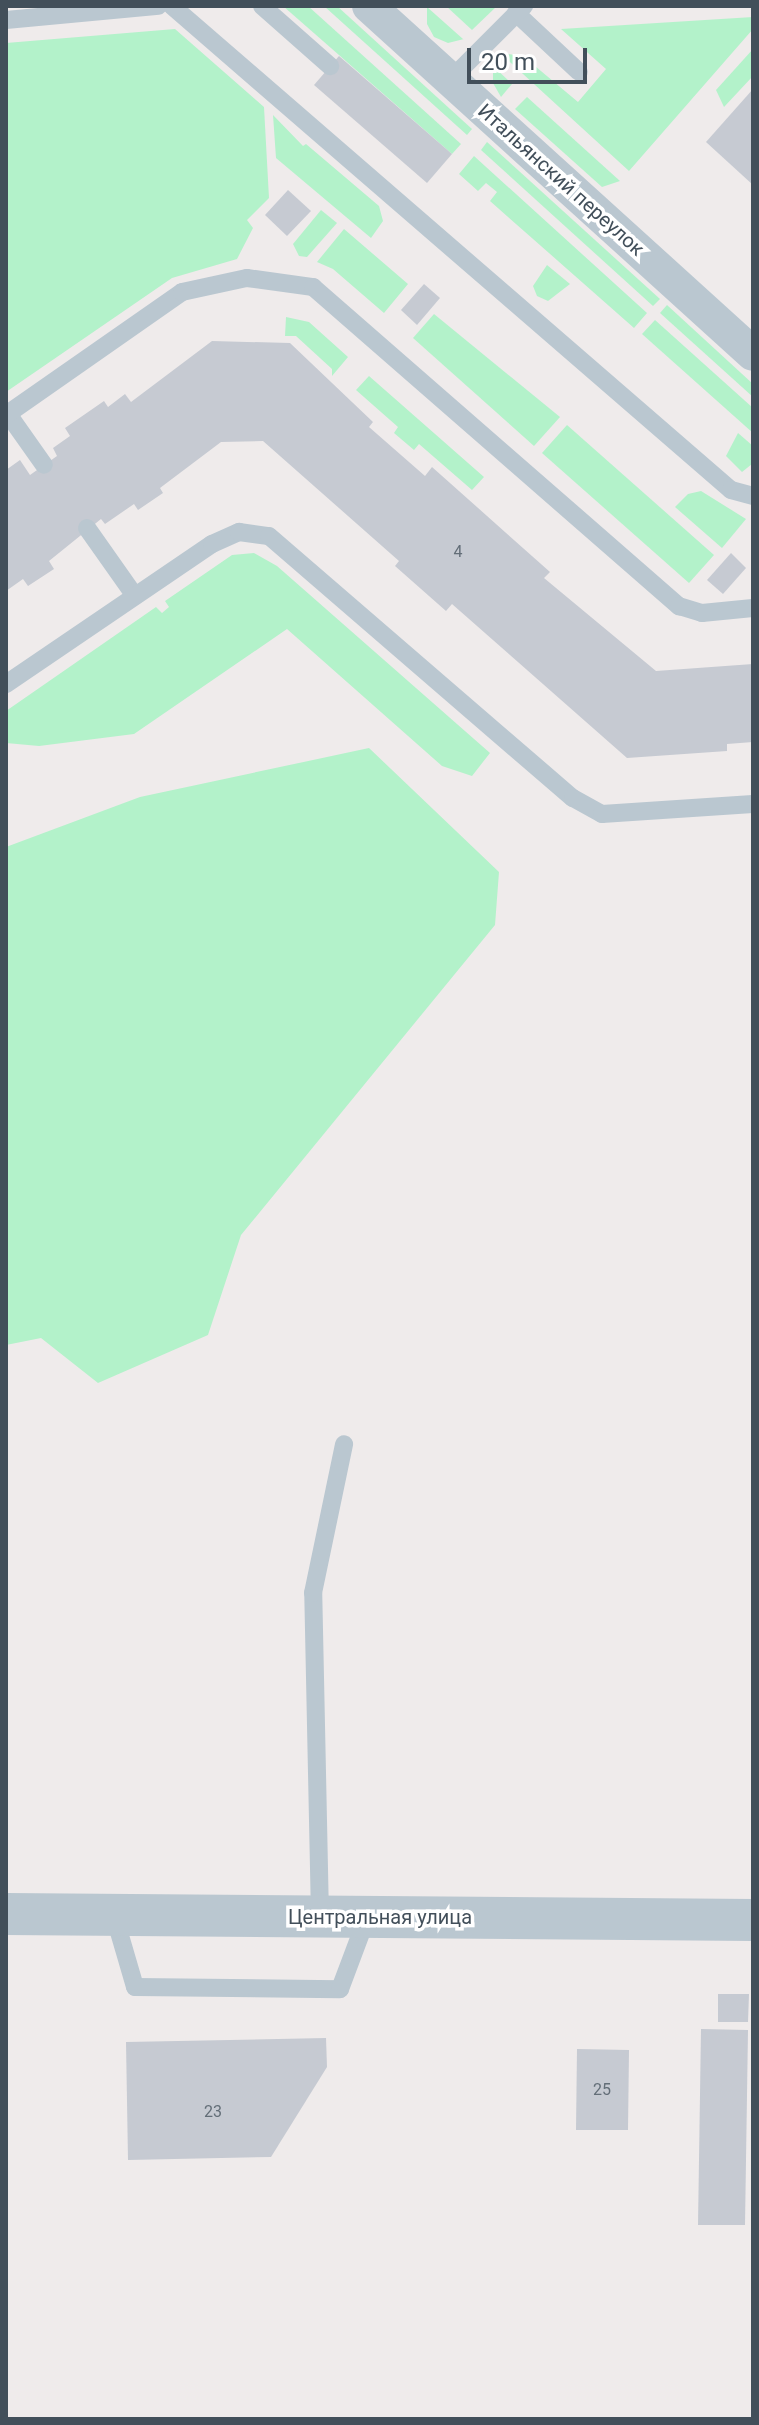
<!DOCTYPE html>
<meta charset="utf-8">
<style>
body{margin:0}
#map{position:relative;width:759px;height:2425px;overflow:hidden;background:#efebeb;font-family:Roboto,sans-serif}
div>[style]{position:absolute}
[style*='--x']{left:calc(var(--x)*1px);top:calc(var(--y)*1px);width:calc(var(--w)*1px);rotate:calc(var(--a)*1deg)}
.green>*{inset:0;background:#b3f2ca}
.building>*{inset:0;background:#c6cad2}
.service>*{height:18px;margin:-9px;padding:0 9px;transform-origin:9px;border-radius:9px;background:#bac7d0}
.minor>*{height:34px;margin:-17px;padding:0 17px;transform-origin:17px;border-radius:17px;background:#bac7d0}
.tertiary>*{height:42px;margin:-21px;padding:0 21px;transform-origin:21px;border-radius:21px;background:#bac7d0}
span{translate:-50% -50%;white-space:nowrap;text-align:center;line-height:1.15;-webkit-text-stroke:7px #fff;paint-order:stroke}
.number-label{font-size:16px;color:#636e78}
.number-label span{-webkit-text-stroke-width:0}
.street-label{font-size:20px;color:#424f5a}
.frame{position:absolute;inset:0;border:8px solid #424f5a;pointer-events:none}
.scale{position:absolute;left:467px;top:48px;width:120px;height:36px;box-sizing:border-box;border:4px solid #424f5a;border-top:0;padding-left:10px;font-size:24px;line-height:28px;white-space:nowrap;color:#424f5a;-webkit-text-stroke:6px #fff;paint-order:stroke}
</style>
<div id="map">
<div class="green">
<div style="clip-path:polygon(283px 6px,308px 6px,461px 144px,452px 154px)"></div>
<div style="clip-path:polygon(324px 6px,337px 6px,472px 129px,467px 135px)"></div>
<div style="clip-path:polygon(446px 6px,497px 6px,472px 30px)"></div>
<div style="clip-path:polygon(427px 7px,463px 39px,464px 39px,448px 43px,434px 37px,427px 24px)"></div>
<div style="clip-path:polygon(753px 17px,753px 29px,629px 171px,500px 53px,523px 56px,578px 102px,606px 69px,561px 29px)"></div>
<div style="clip-path:polygon(175px 29px,264px 107px,269px 198px,247px 220px,253px 228px,237px 259px,172px 278px,6px 392px,6px 43px)"></div>
<div style="clip-path:polygon(753px 49px,753px 76px,724px 107px,716px 90px)"></div>
<div style="clip-path:polygon(493px 66px,512px 84px,501px 97px,493px 83px)"></div>
<div style="clip-path:polygon(527px 97px,620px 181px,602px 187px,515px 109px)"></div>
<div style="clip-path:polygon(273px 115px,303px 146px,306px 144px,379px 206px,383px 221px,371px 238px,276px 158px)"></div>
<div style="clip-path:polygon(487px 142px,660px 299px,653px 306px,481px 150px)"></div>
<div style="clip-path:polygon(474px 156px,647px 313px,634px 328px,490px 201px,497px 192px,486px 183px,478px 191px,459px 174px)"></div>
<div style="clip-path:polygon(321px 210px,337px 223px,307px 257px,299px 256px,293px 244px)"></div>
<div style="clip-path:polygon(344px 229px,408px 284px,384px 313px,333px 269px,317px 262px)"></div>
<div style="clip-path:polygon(547px 265px,570px 284px,548px 301px,537px 296px,533px 286px)"></div>
<div style="clip-path:polygon(667px 305px,753px 384px,753px 397px,660px 313px)"></div>
<div style="clip-path:polygon(434px 314px,560px 417px,534px 446px,413px 338px)"></div>
<div style="clip-path:polygon(286px 317px,309px 322px,348px 357px,332px 376px,332px 369px,296px 336px,285px 336px)"></div>
<div style="clip-path:polygon(655px 320px,753px 408px,753px 433px,642px 334px)"></div>
<div style="clip-path:polygon(369px 376px,484px 477px,472px 490px,419px 444px,414px 450px,394px 433px,398px 427px,356px 390px)"></div>
<div style="clip-path:polygon(567px 425px,714px 555px,689px 583px,542px 453px)"></div>
<div style="clip-path:polygon(738px 433px,753px 446px,752px 464px,742px 472px,726px 456px)"></div>
<div style="clip-path:polygon(701px 491px,746px 519px,722px 548px,675px 507px,688px 494px)"></div>
<div style="clip-path:polygon(254px 553px,277px 566px,490px 753px,472px 776px,442px 766px,287px 629px,134px 734px,39px 746px,6px 743px,6px 711px,156px 607px,162px 613px,169px 607px,165px 601px,232px 555px)"></div>
<div style="clip-path:polygon(369px 748px,499px 872px,495px 925px,241px 1235px,208px 1335px,98px 1383px,41px 1338px,6px 1345px,6px 847px,140px 797px)"></div>
</div>
<div class="building">
<div style="clip-path:polygon(339px 56px,452px 154px,427px 183px,314px 85px)"></div>
<div style="clip-path:polygon(753px 89px,753px 185px,706px 142px)"></div>
<div style="clip-path:polygon(288px 190px,311px 211px,287px 236px,265px 215px)"></div>
<div style="clip-path:polygon(424px 284px,440px 298px,417px 325px,401px 310px)"></div>
<div style="clip-path:polygon(212px 341px,290px 343px,373px 422px,369px 427px,425px 476px,432px 467px,550px 572px,544px 578px,656px 671px,753px 664px,753px 742px,727px 744px,727px 751px,627px 758px,452px 604px,446px 611px,395px 566px,399px 561px,263px 441px,221px 442px,160px 488px,163px 493px,138px 510px,134px 504px,105px 524px,101px 519px,49px 561px,54px 569px,28px 586px,23px 579px,6px 591px,6px 470px,20px 460px,30px 475px,57px 456px,53px 448px,70px 436px,65px 428px,104px 401px,108px 407px,125px 394px,131px 402px)"></div>
<div style="clip-path:polygon(731px 553px,746px 568px,723px 594px,707px 580px)"></div>
<div style="clip-path:polygon(718px 1994px,749px 1994px,748px 2022px,718px 2022px)"></div>
<div style="clip-path:polygon(701px 2029px,748px 2030px,745px 2225px,698px 2225px)"></div>
<div style="clip-path:polygon(326px 2038px,327px 2067px,271px 2157px,128px 2160px,126px 2042px)"></div>
<div style="clip-path:polygon(577px 2049px,629px 2050px,628px 2130px,576px 2130px)"></div>
</div>
<div class="service">
<div style="--x:172;--y:6;--w:739;--a:40.89"></div>
<div style="--x:731;--y:490;--w:23;--a:15"></div>
<div style="--x:262;--y:6;--w:91;--a:41.4"></div>
<div style="--x:516;--y:13;--w:86;--a:43.1"></div>
<div style="--x:6;--y:20;--w:153;--a:-5.3"></div>
<div style="--x:450;--y:80;--w:105;--a:-45"></div>
<div style="--x:8;--y:414;--w:62;--a:54.8"></div>
<div style="--x:6;--y:415;--w:215;--a:-34.9"></div>
<div style="--x:182;--y:292;--w:66;--a:-12.2"></div>
<div style="--x:247;--y:278;--w:67;--a:7.8"></div>
<div style="--x:313;--y:287;--w:486;--a:41.1"></div>
<div style="--x:679;--y:606;--w:24;--a:17"></div>
<div style="--x:702;--y:613;--w:51;--a:-5.6"></div>
<div style="--x:87;--y:528;--w:83;--a:54.8"></div>
<div style="--x:6;--y:684;--w:249;--a:-34.2"></div>
<div style="--x:212;--y:544;--w:30;--a:-24"></div>
<div style="--x:239;--y:532;--w:30;--a:8"></div>
<div style="--x:269;--y:536;--w:401;--a:40.8"></div>
<div style="--x:573;--y:798;--w:33;--a:29"></div>
<div style="--x:602;--y:814;--w:151;--a:-3.8"></div>
<div style="--x:114;--y:1915;--w:75;--a:73.7"></div>
<div style="--x:135;--y:1987;--w:205;--a:0.6"></div>
<div style="--x:340;--y:1989;--w:77;--a:-69.4"></div>
<div style="--x:320;--y:1916;--w:323;--a:-91.2"></div>
<div style="--x:313;--y:1593;--w:152;--a:-78.2"></div>
</div>
<div class="minor">
<div style="--x:369;--y:6;--w:518;--a:42.18"></div>
</div>
<div class="tertiary">
<div style="--x:6;--y:1914;--w:747;--a:0.46"></div>
</div>
<div class="number-label">
<span style="left:458px;top:552px">4</span>
<span style="left:602px;top:2090px">25</span>
<span style="left:213px;top:2112px">23</span>
</div>
<div class="street-label">
<span style="left:561px;top:180px;rotate:42deg">Итальянский переулок</span>
<span style="left:380px;top:1917px">Центральная улица</span>
</div>
<div class="frame"></div>
<div class="scale">20 m</div>
</div>
